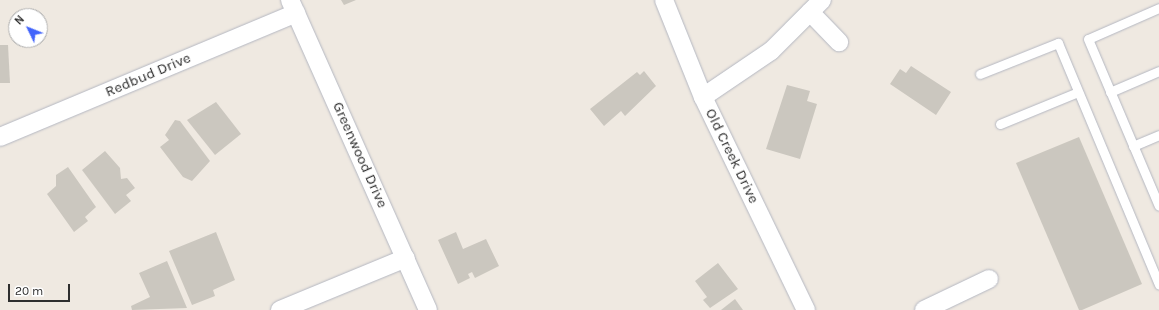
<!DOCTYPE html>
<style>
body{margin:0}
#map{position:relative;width:1159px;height:310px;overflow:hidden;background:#efe9e1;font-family:Karla,sans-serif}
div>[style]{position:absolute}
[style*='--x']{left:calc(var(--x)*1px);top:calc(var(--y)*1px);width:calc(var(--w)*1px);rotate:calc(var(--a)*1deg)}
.building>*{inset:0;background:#cbc7bf}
.roads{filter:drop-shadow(0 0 1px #b4b7c1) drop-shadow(0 0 1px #b4b7c1)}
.service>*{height:9px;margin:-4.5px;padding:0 4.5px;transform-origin:4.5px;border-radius:4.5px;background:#fff}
.minor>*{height:18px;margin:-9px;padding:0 9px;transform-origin:9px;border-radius:9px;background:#fff}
span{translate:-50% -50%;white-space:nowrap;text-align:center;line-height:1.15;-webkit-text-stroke:3px #fff;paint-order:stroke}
.street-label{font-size:15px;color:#2e2e2e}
.north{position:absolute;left:8px;top:8px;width:40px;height:40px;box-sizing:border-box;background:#fff;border:1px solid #ababab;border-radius:50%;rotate:313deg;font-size:11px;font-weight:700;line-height:16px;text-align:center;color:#2e2e2e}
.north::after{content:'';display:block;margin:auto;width:14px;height:18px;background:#4264fb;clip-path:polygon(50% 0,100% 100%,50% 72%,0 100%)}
.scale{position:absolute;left:8px;top:284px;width:62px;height:18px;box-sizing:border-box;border:2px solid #2e2e2e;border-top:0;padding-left:5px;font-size:12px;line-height:14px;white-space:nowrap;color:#2e2e2e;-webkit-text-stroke:3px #fff;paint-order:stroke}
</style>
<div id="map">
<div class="building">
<div style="clip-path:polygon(341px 0,356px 0,344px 5px)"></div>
<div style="clip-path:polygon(0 45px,8px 45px,10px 83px,0 83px)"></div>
<div style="clip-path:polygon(911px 66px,951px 92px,936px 115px,890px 84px,900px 69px,906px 73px)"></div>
<div style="clip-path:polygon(644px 71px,656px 86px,625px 116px,621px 111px,604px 126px,590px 109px,637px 72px,640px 75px)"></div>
<div style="clip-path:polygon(787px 85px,810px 91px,807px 101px,817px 104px,800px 159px,766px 149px)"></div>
<div style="clip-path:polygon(216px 102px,241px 134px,215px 155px,187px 120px)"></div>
<div style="clip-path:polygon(175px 120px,180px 121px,210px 161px,192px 181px,183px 177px,160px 147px,169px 140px,165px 135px)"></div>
<div style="clip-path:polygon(1079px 137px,1142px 284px,1082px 310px,1079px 310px,1016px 163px)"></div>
<div style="clip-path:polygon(105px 151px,120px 168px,121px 179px,127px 178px,135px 188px,126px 195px,131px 201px,115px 214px,82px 170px)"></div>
<div style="clip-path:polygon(68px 167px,96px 207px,85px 217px,88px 221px,74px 232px,47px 194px,56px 186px,56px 175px)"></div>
<div style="clip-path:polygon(216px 232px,235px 280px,213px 290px,215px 296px,192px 305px,169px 251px)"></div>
<div style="clip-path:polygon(456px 232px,463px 249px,486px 239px,499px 266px,475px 278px,472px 272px,468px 274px,470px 278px,458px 284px,438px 240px)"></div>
<div style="clip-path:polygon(167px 261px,187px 308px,132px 310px,131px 306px,150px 297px,139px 273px)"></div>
<div style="clip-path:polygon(718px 263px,738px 289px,710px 308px,703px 300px,707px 297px,695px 281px)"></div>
<div style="clip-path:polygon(735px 299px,743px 310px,721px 310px)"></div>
</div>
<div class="roads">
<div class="service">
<div style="--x:1159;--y:8;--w:77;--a:156.4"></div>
<div style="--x:1088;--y:39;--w:181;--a:67"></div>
<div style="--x:980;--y:74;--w:84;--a:-21.7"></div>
<div style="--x:1058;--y:43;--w:262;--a:67.3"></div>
<div style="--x:1110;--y:92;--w:53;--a:-23.2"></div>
<div style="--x:1000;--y:124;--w:84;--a:-22.3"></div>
<div style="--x:1133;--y:146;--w:28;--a:-23"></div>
</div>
<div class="minor">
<div style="--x:290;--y:0;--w:339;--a:66"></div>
<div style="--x:664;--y:0;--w:105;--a:68.1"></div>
<div style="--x:703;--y:97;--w:237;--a:64.2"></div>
<div style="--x:810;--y:12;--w:42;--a:46"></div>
<div style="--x:703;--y:97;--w:82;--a:-34.1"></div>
<div style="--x:771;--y:51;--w:72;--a:-45"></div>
<div style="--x:0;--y:137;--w:321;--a:-22.7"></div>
<div style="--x:280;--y:310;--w:136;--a:-22.4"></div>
<div style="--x:924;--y:310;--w:72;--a:-25.5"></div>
</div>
</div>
<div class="street-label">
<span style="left:148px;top:75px;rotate:-23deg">Redbud Drive</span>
<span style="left:360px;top:155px;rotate:66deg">Greenwood Drive</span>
<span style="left:732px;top:156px;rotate:64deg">Old Creek Drive</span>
</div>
<div class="north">N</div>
<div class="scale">20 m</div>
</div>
